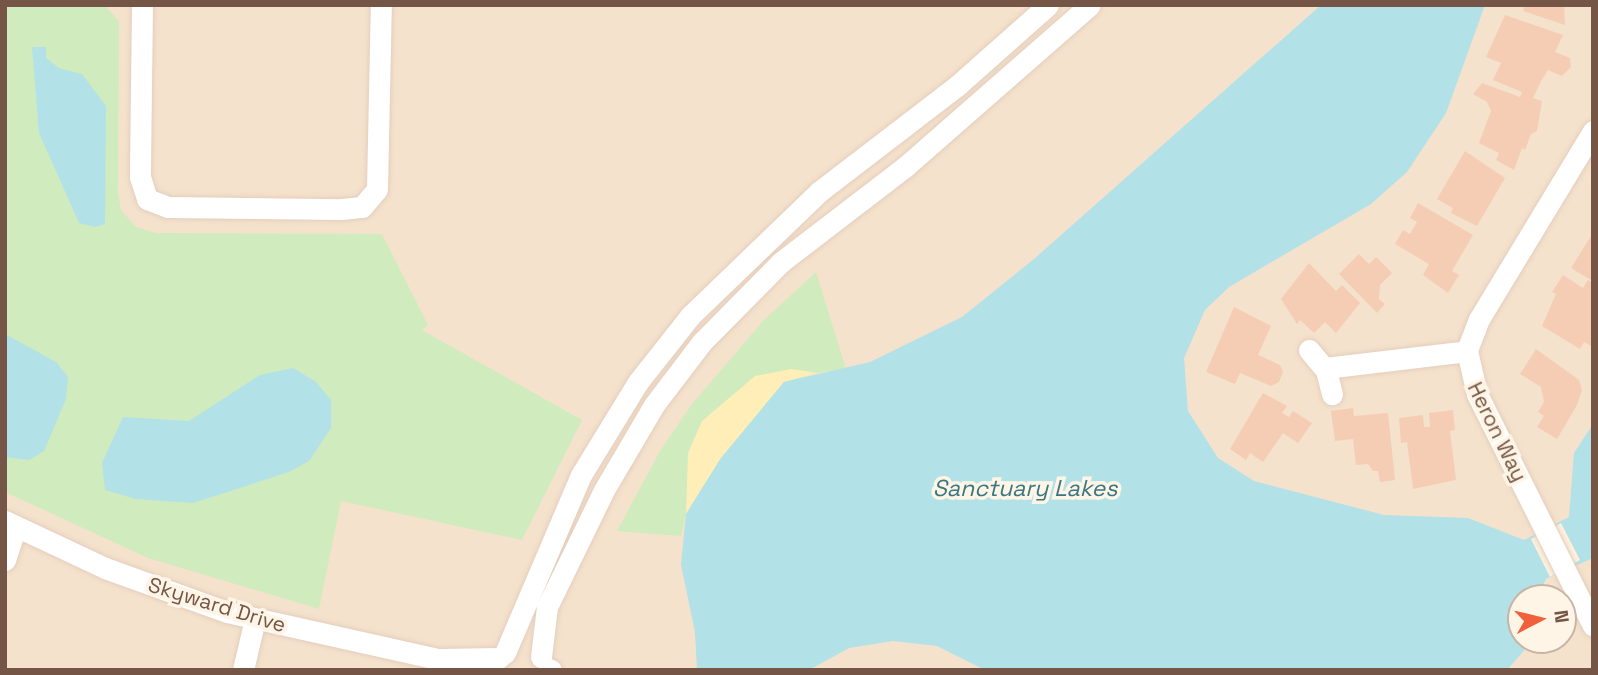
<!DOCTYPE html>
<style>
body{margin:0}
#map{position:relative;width:1598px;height:675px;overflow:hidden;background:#fdf1de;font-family:"Space Grotesk",sans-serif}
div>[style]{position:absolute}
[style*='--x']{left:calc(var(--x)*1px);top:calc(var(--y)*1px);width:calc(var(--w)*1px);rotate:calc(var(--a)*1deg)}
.residential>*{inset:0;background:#f5e2cc}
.green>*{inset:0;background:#d0ebbd}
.sand>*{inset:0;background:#ffeeb7}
.water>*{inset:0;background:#b2e1e7}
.pier>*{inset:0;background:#fdf1de}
.building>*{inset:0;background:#f4cdb4}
.roads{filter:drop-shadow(0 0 2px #e4cebd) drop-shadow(0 0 2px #e4cebd)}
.minor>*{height:21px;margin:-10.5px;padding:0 10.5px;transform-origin:10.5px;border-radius:10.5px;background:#fff}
span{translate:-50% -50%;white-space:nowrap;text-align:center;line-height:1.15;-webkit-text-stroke:7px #fff5e6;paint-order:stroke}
.street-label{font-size:21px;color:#755545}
.water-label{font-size:23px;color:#3b7783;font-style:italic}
.frame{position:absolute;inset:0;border:7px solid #755545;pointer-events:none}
.north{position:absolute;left:1507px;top:584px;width:70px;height:70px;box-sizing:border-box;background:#fff5e6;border:2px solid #c8b5a6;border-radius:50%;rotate:83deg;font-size:19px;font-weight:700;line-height:28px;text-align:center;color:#755545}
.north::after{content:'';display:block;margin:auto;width:24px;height:32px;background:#f0613b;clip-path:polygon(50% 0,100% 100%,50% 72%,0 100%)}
</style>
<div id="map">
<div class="residential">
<div style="clip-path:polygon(evenodd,5px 5px,1593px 5px,1593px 670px,5px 670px,5px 5px,1521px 598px,1563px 598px,1563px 640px,1521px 640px,1521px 598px)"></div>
</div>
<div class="green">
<div style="clip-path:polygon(5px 5px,104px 5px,119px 21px,118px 193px,121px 210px,136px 227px,156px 233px,382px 234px,428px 325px,422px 330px,582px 420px,522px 540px,341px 501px,319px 609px,148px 558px,5px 492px)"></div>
<div style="clip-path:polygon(816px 272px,846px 369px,810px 374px,686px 514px,681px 536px,617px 531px,660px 451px,692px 404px,763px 321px)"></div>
</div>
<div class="sand">
<div style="clip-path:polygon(791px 369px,818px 373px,784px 382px,721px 458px,686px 514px,688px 453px,702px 421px,755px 376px)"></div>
</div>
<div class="water">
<div style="clip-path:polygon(1321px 5px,1485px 5px,1446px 113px,1407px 172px,1371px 204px,1229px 287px,1205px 310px,1184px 358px,1188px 411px,1218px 458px,1254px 481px,1384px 515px,1468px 518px,1524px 540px,1569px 517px,1574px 453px,1593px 424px,1593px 558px,1546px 579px,1536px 598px,1521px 598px,1521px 640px,1533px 640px,1507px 670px,985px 670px,937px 646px,893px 641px,849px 648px,809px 670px,697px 670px,695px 632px,681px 565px,686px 514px,721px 458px,784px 382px,870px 362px,962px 317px,1034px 259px)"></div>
<div style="clip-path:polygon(32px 47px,46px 47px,46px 58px,59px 68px,82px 74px,106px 106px,105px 224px,95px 227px,79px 223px,39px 133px)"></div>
<div style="clip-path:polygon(5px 334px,56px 362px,68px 377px,66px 399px,44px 451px,29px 460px,5px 457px)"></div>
<div style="clip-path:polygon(293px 368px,316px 382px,331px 400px,331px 428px,309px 461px,289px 472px,193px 503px,136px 499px,105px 490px,102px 463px,123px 417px,189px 421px,260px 375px)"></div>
</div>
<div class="pier">
<div style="clip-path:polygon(1561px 523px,1580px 560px,1550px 577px,1531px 539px)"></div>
</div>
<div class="building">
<div style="clip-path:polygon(1525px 5px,1564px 5px,1565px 25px,1523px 11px)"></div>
<div style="clip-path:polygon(1505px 15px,1563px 35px,1555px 52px,1570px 58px,1571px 67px,1562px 76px,1548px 70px,1541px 81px,1533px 98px,1542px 101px,1537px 131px,1531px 134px,1525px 150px,1522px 148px,1514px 170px,1496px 160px,1499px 153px,1479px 143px,1491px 111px,1487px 102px,1473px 94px,1482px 83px,1520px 97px,1522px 92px,1493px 80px,1501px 63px,1486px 57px)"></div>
<div style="clip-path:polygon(1465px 151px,1505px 178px,1477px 226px,1451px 213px,1453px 208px,1437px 199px)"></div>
<div style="clip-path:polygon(1418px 203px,1473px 235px,1452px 271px,1459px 275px,1448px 293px,1423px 275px,1429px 264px,1395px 244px,1403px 230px,1410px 234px,1417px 222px,1410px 218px)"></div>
<div style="clip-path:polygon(1593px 233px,1593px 278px,1591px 280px,1571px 268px)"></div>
<div style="clip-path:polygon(1359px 254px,1369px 264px,1376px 257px,1392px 273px,1380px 285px,1379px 299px,1385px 304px,1377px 313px,1339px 274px)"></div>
<div style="clip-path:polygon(1309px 263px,1336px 291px,1342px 285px,1360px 303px,1336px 333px,1325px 322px,1314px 333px,1300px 320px,1297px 324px,1281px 299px)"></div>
<div style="clip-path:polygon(1563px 275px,1583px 288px,1588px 280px,1593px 283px,1593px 347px,1584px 342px,1580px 349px,1542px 326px,1556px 294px,1552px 292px)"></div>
<div style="clip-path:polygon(1234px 307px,1271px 326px,1258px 355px,1280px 365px,1283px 372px,1279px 382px,1271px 386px,1240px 373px,1235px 384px,1206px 372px)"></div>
<div style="clip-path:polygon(1536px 349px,1579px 380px,1582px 390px,1577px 405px,1557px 439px,1537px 427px,1544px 416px,1538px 412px,1544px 402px,1541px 387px,1520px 374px)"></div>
<div style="clip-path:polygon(1263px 393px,1287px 406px,1282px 413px,1289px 417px,1293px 411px,1312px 423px,1298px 443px,1283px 433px,1263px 462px,1250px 453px,1246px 460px,1230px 449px)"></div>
<div style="clip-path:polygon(1353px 408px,1354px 416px,1388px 413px,1395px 480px,1380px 482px,1378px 471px,1373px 471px,1368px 464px,1356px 465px,1353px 439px,1335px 441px,1331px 411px)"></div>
<div style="clip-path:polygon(1453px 410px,1455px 430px,1450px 431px,1456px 480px,1413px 489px,1407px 442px,1401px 443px,1399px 418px,1423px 415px,1424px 427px,1430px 427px,1429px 413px)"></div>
</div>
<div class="roads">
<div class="minor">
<div style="--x:142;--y:5;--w:172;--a:90.7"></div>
<div style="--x:140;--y:177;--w:23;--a:72"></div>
<div style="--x:147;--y:199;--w:22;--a:21"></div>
<div style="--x:168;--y:207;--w:174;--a:0.7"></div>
<div style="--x:342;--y:209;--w:20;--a:-6"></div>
<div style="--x:362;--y:207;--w:23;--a:-50"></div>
<div style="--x:377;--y:189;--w:184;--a:-88.8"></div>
<div style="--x:1593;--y:131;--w:220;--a:121.2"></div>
<div style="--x:1479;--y:319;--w:34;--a:111"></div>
<div style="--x:1467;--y:351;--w:44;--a:76.9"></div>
<div style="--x:1477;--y:394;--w:259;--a:63.4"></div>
<div style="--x:1309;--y:350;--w:26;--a:50"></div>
<div style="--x:1326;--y:370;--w:25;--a:76"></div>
<div style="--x:1325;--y:368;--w:143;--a:-6.8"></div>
<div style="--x:5;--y:521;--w:110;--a:25.2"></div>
<div style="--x:105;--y:568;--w:130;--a:19.8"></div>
<div style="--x:227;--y:612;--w:216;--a:12.6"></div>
<div style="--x:438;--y:659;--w:61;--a:-0.9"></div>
<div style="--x:5;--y:560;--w:35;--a:-72"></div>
<div style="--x:505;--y:653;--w:194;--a:-66.9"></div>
<div style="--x:581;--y:475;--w:109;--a:-58.5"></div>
<div style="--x:638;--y:382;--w:85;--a:-51.7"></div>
<div style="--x:691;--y:315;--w:179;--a:-43.9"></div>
<div style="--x:820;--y:191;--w:174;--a:-37.5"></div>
<div style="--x:958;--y:85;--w:120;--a:-41.6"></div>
<div style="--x:541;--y:657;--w:50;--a:-83.2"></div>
<div style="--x:547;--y:607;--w:130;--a:-64"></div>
<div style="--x:604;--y:490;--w:99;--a:-59.5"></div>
<div style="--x:654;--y:405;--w:79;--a:-52.7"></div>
<div style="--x:702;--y:342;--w:112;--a:-45.4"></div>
<div style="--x:781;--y:262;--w:158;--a:-37.5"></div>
<div style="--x:906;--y:166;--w:244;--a:-41.2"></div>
<div style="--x:549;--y:669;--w:2;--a:27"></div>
<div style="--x:243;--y:670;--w:52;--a:-76.8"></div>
</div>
</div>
<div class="street-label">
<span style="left:1497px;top:432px;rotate:64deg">Heron Way</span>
<span style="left:217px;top:605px;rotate:17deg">Skyward Drive</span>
</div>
<div class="water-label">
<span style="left:1025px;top:488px">Sanctuary Lakes</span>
</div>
<div class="frame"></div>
<div class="north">N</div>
</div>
